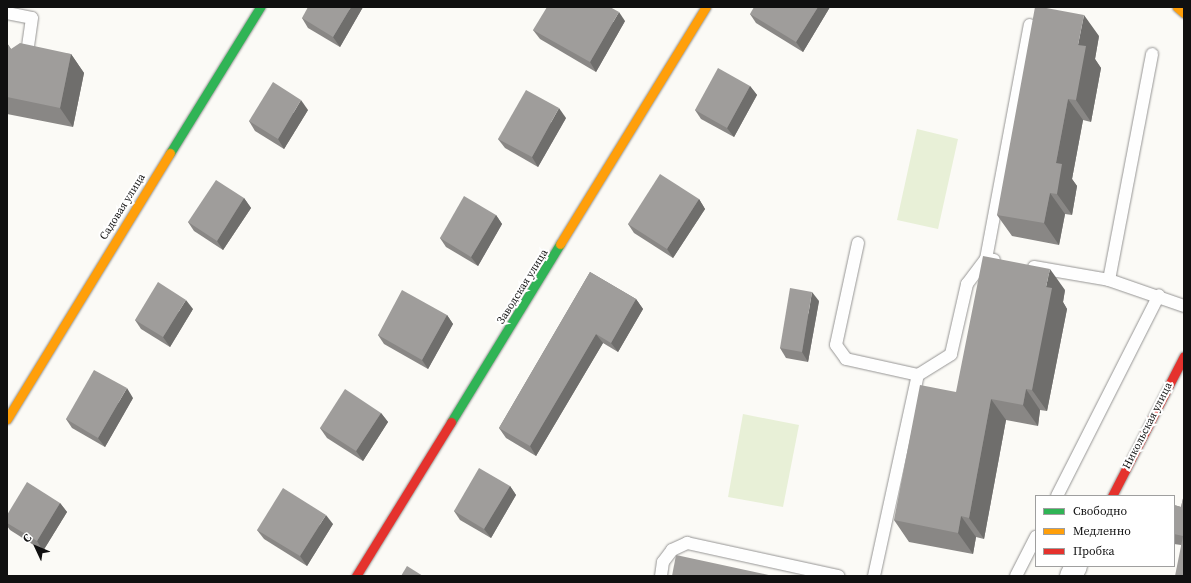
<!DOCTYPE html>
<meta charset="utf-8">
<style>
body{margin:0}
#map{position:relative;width:1191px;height:583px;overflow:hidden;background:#fbfaf6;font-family:"Source Serif 4",serif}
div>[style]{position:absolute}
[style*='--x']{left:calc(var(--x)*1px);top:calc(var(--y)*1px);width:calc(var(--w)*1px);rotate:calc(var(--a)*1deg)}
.green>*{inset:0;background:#e8f0d7}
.roads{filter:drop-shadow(0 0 1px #969594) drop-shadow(0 0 1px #969594)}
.lane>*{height:12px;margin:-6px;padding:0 6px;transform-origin:6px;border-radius:6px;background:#fefefe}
.street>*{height:22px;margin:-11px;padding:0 11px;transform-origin:11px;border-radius:11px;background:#fefefe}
.fast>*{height:9px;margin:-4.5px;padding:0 4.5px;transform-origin:4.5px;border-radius:4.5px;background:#30b455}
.slow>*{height:9px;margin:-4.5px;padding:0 4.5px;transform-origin:4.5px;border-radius:4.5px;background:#ff9f0a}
.jam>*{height:9px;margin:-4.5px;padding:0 4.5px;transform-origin:4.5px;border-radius:4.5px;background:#e5322d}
.wall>*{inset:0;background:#898785}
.shaded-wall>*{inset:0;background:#6f6e6c}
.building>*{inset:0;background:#9f9d9b}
span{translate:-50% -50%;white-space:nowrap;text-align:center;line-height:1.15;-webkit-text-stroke:4px #fff;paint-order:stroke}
.street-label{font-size:11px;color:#101010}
.frame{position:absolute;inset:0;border:8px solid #101010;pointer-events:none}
.legend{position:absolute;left:1035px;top:495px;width:140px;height:72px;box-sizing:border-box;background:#fff;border:1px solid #9f9f9f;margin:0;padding:5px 7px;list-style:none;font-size:12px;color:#101010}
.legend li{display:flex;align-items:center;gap:8px;height:20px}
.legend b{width:20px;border:1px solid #9f9f9f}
.north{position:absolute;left:16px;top:527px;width:40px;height:40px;-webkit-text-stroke:3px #fff;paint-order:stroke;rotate:314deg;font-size:11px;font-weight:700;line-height:16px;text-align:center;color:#101010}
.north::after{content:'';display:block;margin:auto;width:14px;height:18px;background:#101010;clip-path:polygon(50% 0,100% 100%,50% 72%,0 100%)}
</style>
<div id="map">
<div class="green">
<div style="clip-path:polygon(917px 129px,958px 139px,938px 229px,897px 220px)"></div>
<div style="clip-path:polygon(743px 414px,799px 425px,783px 507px,728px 497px)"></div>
</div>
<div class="roads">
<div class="lane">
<div style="--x:7;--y:13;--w:25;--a:11"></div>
<div style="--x:32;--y:18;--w:42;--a:98.1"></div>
<div style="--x:858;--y:243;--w:104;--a:102.2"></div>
<div style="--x:836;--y:345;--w:17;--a:54"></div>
<div style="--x:846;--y:359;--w:74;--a:12.5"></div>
<div style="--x:986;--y:259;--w:238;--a:-79.4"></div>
<div style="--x:1034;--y:267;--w:76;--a:9.8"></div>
<div style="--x:1109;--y:280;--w:79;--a:19.1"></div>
<div style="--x:1109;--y:280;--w:230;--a:-79.2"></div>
<div style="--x:1057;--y:496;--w:225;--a:-63.1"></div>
<div style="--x:661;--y:576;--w:14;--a:-82"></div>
<div style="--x:663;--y:562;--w:15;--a:-53"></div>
<div style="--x:672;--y:550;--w:17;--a:-25"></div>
<div style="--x:687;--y:543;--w:155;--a:12.3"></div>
<div style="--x:874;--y:576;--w:206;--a:-77.7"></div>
<div style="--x:918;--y:375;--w:39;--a:-32"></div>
<div style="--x:951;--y:354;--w:72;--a:-77.1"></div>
<div style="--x:967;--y:284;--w:31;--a:-53"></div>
<div style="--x:986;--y:259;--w:8;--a:7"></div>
<div style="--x:1016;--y:576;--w:44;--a:-62.9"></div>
</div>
<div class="street">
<div style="--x:1071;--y:576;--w:11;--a:-63"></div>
</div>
<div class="fast">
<div style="--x:170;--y:153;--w:172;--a:-58.3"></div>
<div style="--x:451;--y:422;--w:209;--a:-58.5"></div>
</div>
<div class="slow">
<div style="--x:1177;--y:7;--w:9;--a:41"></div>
<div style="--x:560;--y:244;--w:278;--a:-58.4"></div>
<div style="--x:7;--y:419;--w:312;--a:-58.5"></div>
</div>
<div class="jam">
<div style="--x:1112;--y:496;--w:157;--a:-62.8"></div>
<div style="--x:356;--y:576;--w:181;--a:-58.3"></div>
</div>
</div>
<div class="wall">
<div style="clip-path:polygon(363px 7px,340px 47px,308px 28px,302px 18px)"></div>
<div style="clip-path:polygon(830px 7px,803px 52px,756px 23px,750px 14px)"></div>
<div style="clip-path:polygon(625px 21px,596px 72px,540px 39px,533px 30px)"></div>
<div style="clip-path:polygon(1099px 36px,1095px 59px,1101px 68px,1091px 122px,1083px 120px,1072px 179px,1077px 186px,1072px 215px,1065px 214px,1059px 245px,1012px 236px,997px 215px)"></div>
<div style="clip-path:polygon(7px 43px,11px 49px,71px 54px,84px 73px,73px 127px,7px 114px)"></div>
<div style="clip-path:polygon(750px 86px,757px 95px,734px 137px,701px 119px,695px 110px)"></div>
<div style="clip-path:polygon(308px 110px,284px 149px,255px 131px,249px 121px)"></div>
<div style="clip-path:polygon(566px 118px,538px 167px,505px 148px,498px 139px)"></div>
<div style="clip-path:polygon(244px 198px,251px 208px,223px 250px,194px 231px,188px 222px)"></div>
<div style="clip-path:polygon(699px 199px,705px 209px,673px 258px,634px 233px,628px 224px)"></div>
<div style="clip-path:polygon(496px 215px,502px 224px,478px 266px,446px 247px,440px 238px)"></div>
<div style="clip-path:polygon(590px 272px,636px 299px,643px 309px,618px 352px,603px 343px,536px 456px,506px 438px,499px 428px)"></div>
<div style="clip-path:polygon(1065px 290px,1063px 302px,1067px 309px,1047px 411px,1040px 410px,1038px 426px,1006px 420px,984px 539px,976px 537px,973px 554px,909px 542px,894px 520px)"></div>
<div style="clip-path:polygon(819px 301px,808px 362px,786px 358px,780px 348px)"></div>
<div style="clip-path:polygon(193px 309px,170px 347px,141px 329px,135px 320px)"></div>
<div style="clip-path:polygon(447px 315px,453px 324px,428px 369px,384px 344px,378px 335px)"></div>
<div style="clip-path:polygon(133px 398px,105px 447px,72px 428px,66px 419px)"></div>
<div style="clip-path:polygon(381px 413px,388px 422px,363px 461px,327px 438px,320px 428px)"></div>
<div style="clip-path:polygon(510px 486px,516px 495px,491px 538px,460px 520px,454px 511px)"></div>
<div style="clip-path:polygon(1184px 494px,1184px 576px,1181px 545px,1174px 544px,1174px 505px,1181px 507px)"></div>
<div style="clip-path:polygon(60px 503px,67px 512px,43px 551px,10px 530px,7px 526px,7px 515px)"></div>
<div style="clip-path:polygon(333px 524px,307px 566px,264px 539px,257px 530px)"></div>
</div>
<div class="shaded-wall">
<div style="clip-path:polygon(351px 7px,363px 7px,340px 47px,333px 37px)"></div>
<div style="clip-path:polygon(818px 7px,830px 7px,803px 52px,796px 42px)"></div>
<div style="clip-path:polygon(619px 12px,625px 21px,596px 72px,590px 62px)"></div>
<div style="clip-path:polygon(1084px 15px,1099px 36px,1095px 59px,1101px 68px,1091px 122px,1076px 100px,1078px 45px)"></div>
<div style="clip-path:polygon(71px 54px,84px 73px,73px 127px,60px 108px)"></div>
<div style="clip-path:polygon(750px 86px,757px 95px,734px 137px,727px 128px)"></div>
<div style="clip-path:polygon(1068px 99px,1083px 120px,1072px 179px,1077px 186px,1072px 215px,1057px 194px,1056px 163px)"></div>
<div style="clip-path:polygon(301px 100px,308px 110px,284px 149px,278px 139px)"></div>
<div style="clip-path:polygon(559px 108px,566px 118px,538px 167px,532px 157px)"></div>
<div style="clip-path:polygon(1050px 193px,1065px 214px,1059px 245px,1044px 223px)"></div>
<div style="clip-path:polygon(244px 198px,251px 208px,223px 250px,217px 241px)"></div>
<div style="clip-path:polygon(699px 199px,705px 209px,673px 258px,667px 249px)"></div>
<div style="clip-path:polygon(496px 215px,502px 224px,478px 266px,471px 257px)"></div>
<div style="clip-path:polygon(1050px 269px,1065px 290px,1063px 302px,1067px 309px,1047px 411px,1032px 390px,1046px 287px)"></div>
<div style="clip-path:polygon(812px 292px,819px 301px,808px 362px,802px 352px)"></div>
<div style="clip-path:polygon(636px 299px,643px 309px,618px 352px,611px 343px)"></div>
<div style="clip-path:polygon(186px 300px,193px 309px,170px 347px,163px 337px)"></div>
<div style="clip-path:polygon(447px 315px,453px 324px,428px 369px,422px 360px)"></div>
<div style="clip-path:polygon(596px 334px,603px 343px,536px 456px,530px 446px)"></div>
<div style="clip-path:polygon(127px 388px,133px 398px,105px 447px,98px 438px)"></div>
<div style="clip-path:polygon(1026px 389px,1040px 410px,1038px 426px,1023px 405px)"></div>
<div style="clip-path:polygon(991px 399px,1006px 420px,984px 539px,969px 518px)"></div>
<div style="clip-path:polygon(381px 413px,388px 422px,363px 461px,356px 451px)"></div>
<div style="clip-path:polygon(510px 486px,516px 495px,491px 538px,484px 529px)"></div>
<div style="clip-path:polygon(60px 503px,67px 512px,43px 551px,37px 541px)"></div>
<div style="clip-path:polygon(326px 515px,333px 524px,307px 566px,300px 556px)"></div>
<div style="clip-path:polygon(961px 516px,976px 537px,973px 554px,958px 533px)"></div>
</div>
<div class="building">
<div style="clip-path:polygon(308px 7px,351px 7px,333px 37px,302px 18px)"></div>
<div style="clip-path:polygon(547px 7px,610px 7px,619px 12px,590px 62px,533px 30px)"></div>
<div style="clip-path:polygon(754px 7px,818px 7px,796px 42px,750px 14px)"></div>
<div style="clip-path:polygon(1035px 7px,1041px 7px,1084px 15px,1078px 45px,1086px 46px,1076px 100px,1068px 99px,1056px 163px,1062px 164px,1057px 194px,1050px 193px,1044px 223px,997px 215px)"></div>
<div style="clip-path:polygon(7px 43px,11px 49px,20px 43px,71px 54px,60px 108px,7px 97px)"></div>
<div style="clip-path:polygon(718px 68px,750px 86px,727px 128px,695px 110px)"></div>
<div style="clip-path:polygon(273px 82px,301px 100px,278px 139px,249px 121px)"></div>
<div style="clip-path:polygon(526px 90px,559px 108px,532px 157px,498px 139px)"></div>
<div style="clip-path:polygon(660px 174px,699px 199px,667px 249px,628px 224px)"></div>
<div style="clip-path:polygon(216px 180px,244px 198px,217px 241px,188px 222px)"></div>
<div style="clip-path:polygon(464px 196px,496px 215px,471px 257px,440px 238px)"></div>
<div style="clip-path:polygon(983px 256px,1050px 269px,1046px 287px,1052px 288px,1032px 390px,1026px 389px,1023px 405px,991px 399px,969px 518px,961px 516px,958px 533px,894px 520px,920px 385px,956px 392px)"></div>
<div style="clip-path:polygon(590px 272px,636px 299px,611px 343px,596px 334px,530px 446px,499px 428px)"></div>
<div style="clip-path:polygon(158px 282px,186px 300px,163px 337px,135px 320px)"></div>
<div style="clip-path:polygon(790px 288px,812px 292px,802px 352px,780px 348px)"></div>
<div style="clip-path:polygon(402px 290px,447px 315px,422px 360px,378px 335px)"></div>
<div style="clip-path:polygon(94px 370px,127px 388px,98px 438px,66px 419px)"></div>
<div style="clip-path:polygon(345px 389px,381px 413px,356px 451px,320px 428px)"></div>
<div style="clip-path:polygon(479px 468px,510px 486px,484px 529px,454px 511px)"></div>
<div style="clip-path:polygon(27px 482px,60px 503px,37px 541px,7px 523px,7px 515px)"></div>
<div style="clip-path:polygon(283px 488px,326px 515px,300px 556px,257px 530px)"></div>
<div style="clip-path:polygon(1184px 494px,1184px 576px,1175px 576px,1183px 536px,1174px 534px,1174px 505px,1181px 507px)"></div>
<div style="clip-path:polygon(676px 555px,773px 576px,672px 576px)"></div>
<div style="clip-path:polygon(407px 566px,423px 576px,401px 576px)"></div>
</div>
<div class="street-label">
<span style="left:123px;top:207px;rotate:-58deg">Садовая улица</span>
<span style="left:523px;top:287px;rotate:-58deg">Заводская улица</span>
<span style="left:1148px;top:426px;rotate:-63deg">Никольская улица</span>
</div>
<div class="frame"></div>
<ul class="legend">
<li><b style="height:5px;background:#30b455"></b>Свободно</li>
<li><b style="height:5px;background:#ff9f0a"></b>Медленно</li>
<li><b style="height:5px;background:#e5322d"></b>Пробка</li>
</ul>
<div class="north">С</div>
</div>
